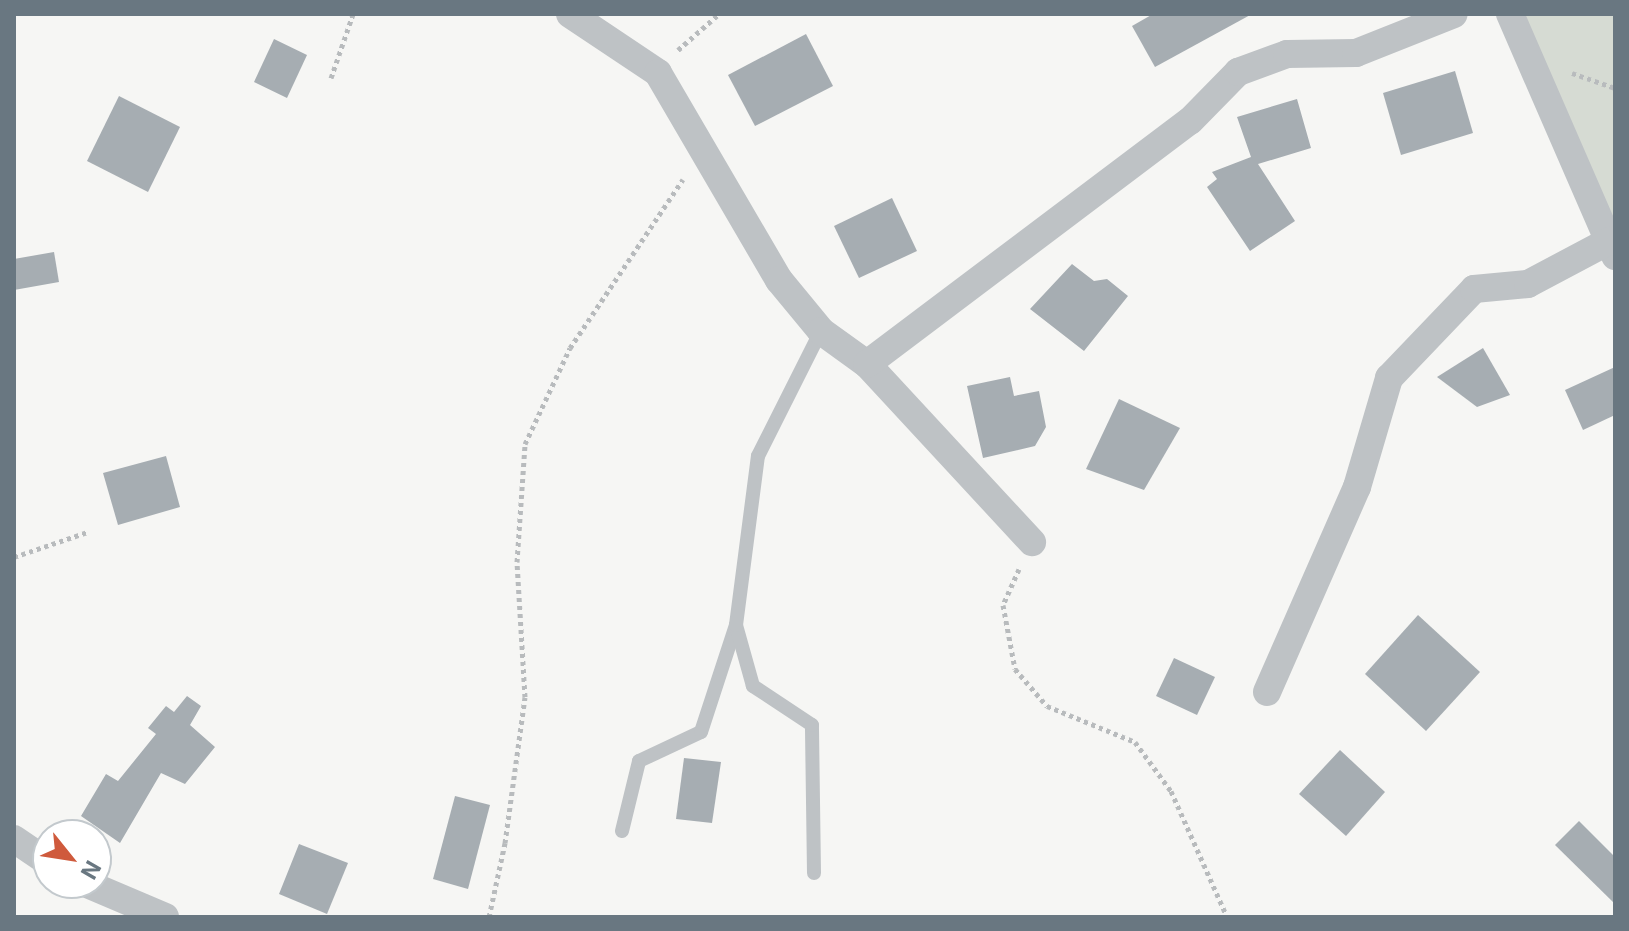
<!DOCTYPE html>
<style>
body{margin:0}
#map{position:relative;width:1629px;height:931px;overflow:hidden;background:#f6f6f4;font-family:Inter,sans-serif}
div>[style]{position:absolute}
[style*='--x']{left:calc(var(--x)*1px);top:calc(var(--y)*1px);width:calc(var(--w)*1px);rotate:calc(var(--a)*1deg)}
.green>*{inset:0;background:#d6dbd3}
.building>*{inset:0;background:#a6adb2}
.path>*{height:5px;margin-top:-2.5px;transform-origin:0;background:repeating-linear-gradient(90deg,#b8bbbd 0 4px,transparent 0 8px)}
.lane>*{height:14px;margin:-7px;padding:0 7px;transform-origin:7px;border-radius:7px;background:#bec2c5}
.street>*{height:28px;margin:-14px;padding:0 14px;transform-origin:14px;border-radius:14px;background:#bec2c5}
span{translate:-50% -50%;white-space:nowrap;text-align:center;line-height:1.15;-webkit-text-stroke:8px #fff;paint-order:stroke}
.frame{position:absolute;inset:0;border:16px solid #697781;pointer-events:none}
.north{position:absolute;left:32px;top:819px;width:80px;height:80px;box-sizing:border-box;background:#fff;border:2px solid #c3c9cd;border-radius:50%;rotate:120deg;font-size:22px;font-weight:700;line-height:32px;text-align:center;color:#697781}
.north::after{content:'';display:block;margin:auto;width:28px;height:36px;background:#cf5a3c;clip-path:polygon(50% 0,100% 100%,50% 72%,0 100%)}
</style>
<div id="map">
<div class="green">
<div style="clip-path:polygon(1510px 14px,1615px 14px,1615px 251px)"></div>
</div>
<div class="building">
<div style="clip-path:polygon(1153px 14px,1252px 14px,1155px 67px,1132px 26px)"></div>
<div style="clip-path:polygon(806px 34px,833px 86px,755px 126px,728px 75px)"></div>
<div style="clip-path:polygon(274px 39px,307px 55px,287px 98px,254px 82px)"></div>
<div style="clip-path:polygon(1455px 71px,1473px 133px,1401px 155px,1383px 93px)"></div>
<div style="clip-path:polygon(119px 96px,180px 127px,148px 192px,87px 161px)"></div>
<div style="clip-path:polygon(1297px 99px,1311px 148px,1258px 164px,1295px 221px,1250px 251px,1207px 187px,1217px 179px,1212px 172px,1251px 157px,1237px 117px)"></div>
<div style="clip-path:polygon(892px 198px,917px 251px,859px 278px,834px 226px)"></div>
<div style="clip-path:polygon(54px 252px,59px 282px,14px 290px,14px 259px)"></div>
<div style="clip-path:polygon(1072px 264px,1094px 281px,1107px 279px,1128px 296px,1084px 351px,1030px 309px)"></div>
<div style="clip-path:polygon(1483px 348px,1510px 395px,1477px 407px,1437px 377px)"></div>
<div style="clip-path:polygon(1615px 367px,1615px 415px,1583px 430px,1565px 390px)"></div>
<div style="clip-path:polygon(1010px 377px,1014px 396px,1039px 391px,1046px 427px,1035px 446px,983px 458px,967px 386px)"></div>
<div style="clip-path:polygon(1119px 399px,1180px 428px,1144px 490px,1086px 469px)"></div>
<div style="clip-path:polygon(166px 456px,180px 507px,118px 525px,103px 473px)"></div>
<div style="clip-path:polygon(1418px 615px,1480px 672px,1426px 731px,1365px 674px)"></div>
<div style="clip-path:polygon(1174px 658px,1215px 677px,1197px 715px,1156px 696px)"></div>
<div style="clip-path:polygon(187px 696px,201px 706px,190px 725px,215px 747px,185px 784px,161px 773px,120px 843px,81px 816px,106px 774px,118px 781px,156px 734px,148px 728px,166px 706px,174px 712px)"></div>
<div style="clip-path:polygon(1340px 750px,1385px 792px,1346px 836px,1299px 794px)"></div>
<div style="clip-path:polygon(684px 758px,721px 762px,712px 823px,676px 819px)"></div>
<div style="clip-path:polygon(455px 796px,490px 805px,468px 889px,433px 879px)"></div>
<div style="clip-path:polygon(1579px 821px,1615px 857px,1615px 904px,1555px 845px)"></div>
<div style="clip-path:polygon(299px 844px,348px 863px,327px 914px,279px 894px)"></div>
</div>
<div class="path">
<div style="--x:678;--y:50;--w:55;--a:-41.3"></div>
<div style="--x:1572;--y:73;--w:46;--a:19.2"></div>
<div style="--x:331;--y:78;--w:68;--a:-71"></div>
<div style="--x:14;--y:557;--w:78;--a:-18.7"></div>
<div style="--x:1019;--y:569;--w:39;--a:114"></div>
<div style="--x:1003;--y:605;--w:65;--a:79.4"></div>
<div style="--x:1015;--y:669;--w:49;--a:49.1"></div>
<div style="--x:1047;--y:706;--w:95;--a:22.2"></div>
<div style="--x:1135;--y:742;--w:61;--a:53.7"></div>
<div style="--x:1171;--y:791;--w:138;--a:66"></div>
<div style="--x:489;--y:917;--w:76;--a:-77.8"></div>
<div style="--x:505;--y:843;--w:147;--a:-82.2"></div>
<div style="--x:525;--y:697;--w:135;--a:-93.4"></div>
<div style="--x:517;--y:562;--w:118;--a:-86.1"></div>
<div style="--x:525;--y:444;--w:106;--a:-64.9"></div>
<div style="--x:570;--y:348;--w:203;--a:-56.2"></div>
</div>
<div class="lane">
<div style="--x:622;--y:831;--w:72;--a:-76.3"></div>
<div style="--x:639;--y:761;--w:68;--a:-25.1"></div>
<div style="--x:701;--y:732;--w:113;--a:-71.9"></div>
<div style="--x:814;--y:873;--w:148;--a:-90.8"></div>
<div style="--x:812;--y:725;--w:71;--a:-146.5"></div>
<div style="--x:753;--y:686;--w:63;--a:-105.6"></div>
<div style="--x:736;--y:625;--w:170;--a:-82.6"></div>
<div style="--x:758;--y:456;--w:140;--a:-63.3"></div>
</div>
<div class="street">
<div style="--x:570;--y:14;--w:106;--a:33.8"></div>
<div style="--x:658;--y:73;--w:240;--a:59.7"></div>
<div style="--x:779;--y:280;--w:66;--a:50.5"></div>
<div style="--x:821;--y:331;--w:57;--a:35.7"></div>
<div style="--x:867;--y:364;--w:243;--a:47.2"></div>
<div style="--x:1510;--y:14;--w:264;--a:66.5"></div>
<div style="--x:867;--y:364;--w:404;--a:-37"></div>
<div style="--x:1190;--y:121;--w:69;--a:-45.6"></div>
<div style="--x:1238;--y:72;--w:52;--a:-20.2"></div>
<div style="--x:1287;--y:54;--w:69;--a:-0.8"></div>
<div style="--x:1356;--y:53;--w:105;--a:-21.7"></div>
<div style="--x:1267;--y:692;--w:224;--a:-66.3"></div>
<div style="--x:1357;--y:487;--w:114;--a:-73.6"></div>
<div style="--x:1389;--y:378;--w:123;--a:-46.3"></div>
<div style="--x:1474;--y:289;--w:54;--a:-5.3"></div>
<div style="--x:1528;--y:284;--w:92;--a:-28"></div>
<div style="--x:14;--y:839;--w:41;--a:34.1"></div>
<div style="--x:85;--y:883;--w:87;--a:23"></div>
</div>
<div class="frame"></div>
<div class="north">N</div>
</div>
